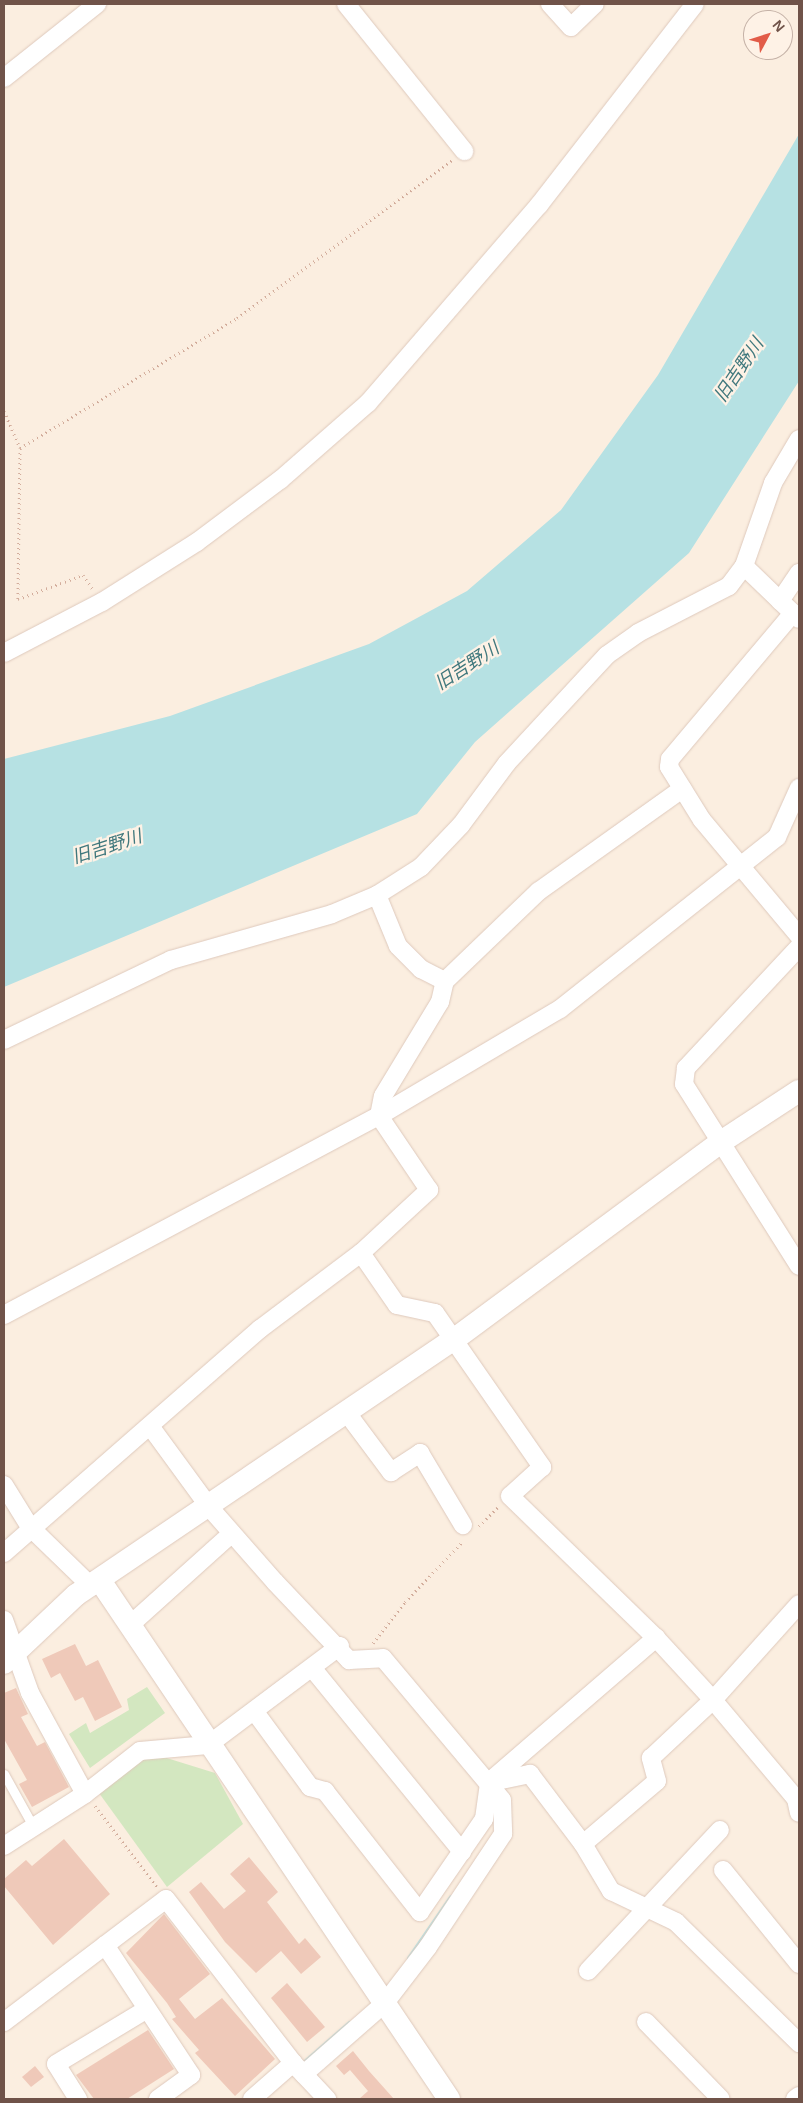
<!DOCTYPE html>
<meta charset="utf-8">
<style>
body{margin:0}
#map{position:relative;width:803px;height:2103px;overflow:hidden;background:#fbeee0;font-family:Helvetica,"Noto Sans JP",sans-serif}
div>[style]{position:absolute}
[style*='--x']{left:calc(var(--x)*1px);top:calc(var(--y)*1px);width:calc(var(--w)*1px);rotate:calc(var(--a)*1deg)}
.green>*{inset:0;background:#d3e7c0}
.water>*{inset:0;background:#b6e1e3}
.stream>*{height:5px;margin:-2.5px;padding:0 2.5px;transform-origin:2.5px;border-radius:2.5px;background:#b6e1e3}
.building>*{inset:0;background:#efc9b9}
.path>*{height:3px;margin-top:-1.5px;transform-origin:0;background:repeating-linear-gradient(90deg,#d3ad9c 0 1px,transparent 0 5px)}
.roads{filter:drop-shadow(0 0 1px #dec9bc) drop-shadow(0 0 1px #dec9bc)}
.service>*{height:9px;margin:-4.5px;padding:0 4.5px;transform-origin:4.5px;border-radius:4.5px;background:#fff}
.minor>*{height:18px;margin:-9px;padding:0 9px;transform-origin:9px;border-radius:9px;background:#fff}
.tertiary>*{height:22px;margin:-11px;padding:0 11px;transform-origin:11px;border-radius:11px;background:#fff}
span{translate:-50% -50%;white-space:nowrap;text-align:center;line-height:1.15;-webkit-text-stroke:4.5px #fef2e6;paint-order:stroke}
.water-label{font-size:18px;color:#40787d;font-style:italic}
.frame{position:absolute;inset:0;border:5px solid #705349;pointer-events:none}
.north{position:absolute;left:743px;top:10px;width:50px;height:50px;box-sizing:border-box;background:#fef2e6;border:1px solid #c5b2a7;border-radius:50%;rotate:50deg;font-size:14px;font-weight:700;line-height:20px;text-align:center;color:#705349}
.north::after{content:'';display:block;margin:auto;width:18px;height:22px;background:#e25c48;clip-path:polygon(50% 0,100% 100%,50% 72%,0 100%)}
</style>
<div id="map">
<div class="green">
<div style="clip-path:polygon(147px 1687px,165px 1713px,90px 1768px,69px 1734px,86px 1723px,90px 1733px,129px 1710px,127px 1699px)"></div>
<div style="clip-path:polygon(157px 1755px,215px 1773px,243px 1824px,167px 1887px,99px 1793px,140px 1760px)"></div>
</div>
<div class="water">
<div style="clip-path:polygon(799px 134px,799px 381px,689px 553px,475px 742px,417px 814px,4px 987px,4px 759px,170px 716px,369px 644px,467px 591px,561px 510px,658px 375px)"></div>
</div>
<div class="stream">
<div style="--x:409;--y:1958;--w:74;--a:-55.5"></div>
<div style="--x:299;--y:2067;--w:67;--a:-41.3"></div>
</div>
<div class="building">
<div style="clip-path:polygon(75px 1644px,86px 1666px,98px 1660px,122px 1707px,95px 1721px,83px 1697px,75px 1701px,60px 1673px,51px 1678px,42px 1659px)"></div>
<div style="clip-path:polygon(16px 1688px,28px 1714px,21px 1717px,37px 1746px,45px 1742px,69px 1787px,32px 1807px,19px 1784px,27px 1780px,4px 1739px,4px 1693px)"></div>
<div style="clip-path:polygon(64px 1839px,110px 1894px,53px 1945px,4px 1886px,4px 1879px,26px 1860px,32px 1866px)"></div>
<div style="clip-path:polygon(249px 1857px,278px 1892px,267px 1902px,299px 1944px,305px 1938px,321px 1957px,301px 1974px,281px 1951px,256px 1973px,225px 1942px,189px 1892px,201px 1882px,224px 1909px,246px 1891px,230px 1874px)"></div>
<div style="clip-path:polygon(164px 1914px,210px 1974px,179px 1999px,195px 2019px,222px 1998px,275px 2059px,235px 2096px,195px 2053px,199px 2050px,172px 2019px,176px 2017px,167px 2003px,126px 1953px)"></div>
<div style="clip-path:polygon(287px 1983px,325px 2027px,307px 2042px,271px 1998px)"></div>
<div style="clip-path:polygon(148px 2030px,174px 2069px,127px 2099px,94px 2099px,76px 2075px)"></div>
<div style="clip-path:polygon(353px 2051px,369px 2071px,394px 2099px,359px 2099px,368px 2091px,350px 2070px,344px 2075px,336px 2066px)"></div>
<div style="clip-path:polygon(35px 2066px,44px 2077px,31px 2087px,22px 2077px)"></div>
</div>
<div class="path">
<div style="--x:4;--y:411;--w:40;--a:66.6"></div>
<div style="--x:20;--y:448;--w:151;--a:90.8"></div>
<div style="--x:18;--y:599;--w:69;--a:-20.3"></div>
<div style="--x:83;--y:575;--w:18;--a:56"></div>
<div style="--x:20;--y:448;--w:253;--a:-30.9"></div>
<div style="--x:237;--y:318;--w:267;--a:-36.3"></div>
<div style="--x:479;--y:1526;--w:28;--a:-45"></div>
<div style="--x:373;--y:1643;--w:52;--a:-52"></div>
<div style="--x:405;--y:1602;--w:84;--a:-46.4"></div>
<div style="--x:95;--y:1806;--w:102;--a:52.6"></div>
</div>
<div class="roads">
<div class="service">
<div style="--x:4;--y:1774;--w:62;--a:60.9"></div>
</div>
<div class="minor">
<div style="--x:346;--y:4;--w:189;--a:51.2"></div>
<div style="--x:550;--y:4;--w:31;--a:48"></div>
<div style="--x:571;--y:27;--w:33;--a:-44"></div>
<div style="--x:4;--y:78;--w:119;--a:-38.5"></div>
<div style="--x:744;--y:566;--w:76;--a:43.9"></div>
<div style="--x:780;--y:601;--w:34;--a:-56"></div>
<div style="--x:793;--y:613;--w:191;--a:130.1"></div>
<div style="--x:670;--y:759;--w:8;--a:97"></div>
<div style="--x:669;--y:767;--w:62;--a:58.1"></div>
<div style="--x:702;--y:820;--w:151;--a:50.1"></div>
<div style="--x:4;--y:653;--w:110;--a:-27.5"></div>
<div style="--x:102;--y:602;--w:112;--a:-32.3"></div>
<div style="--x:197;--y:542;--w:104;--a:-36.8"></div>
<div style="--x:280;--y:480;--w:117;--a:-41.2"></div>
<div style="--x:368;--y:403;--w:262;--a:-49.2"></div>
<div style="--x:539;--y:205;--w:254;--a:-52.2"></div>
<div style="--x:377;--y:895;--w:55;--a:67.6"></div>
<div style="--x:398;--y:946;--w:33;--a:45"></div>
<div style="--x:421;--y:969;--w:27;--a:27"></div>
<div style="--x:799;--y:947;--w:166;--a:133"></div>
<div style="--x:686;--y:1068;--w:16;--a:97"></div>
<div style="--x:684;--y:1084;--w:215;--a:57.7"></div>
<div style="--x:4;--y:1040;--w:185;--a:-25.6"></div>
<div style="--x:171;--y:960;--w:167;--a:-15.9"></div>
<div style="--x:332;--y:914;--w:49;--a:-22.9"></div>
<div style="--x:377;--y:895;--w:52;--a:-32.5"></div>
<div style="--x:421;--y:867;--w:58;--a:-46.4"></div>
<div style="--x:461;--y:825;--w:77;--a:-53.4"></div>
<div style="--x:507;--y:763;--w:147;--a:-47.2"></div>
<div style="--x:607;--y:655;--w:38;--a:-35"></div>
<div style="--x:638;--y:633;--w:102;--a:-27.3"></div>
<div style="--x:729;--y:586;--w:25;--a:-53"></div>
<div style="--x:744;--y:566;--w:88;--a:-70.7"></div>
<div style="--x:773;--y:483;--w:51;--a:-59.4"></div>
<div style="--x:361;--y:1253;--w:63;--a:55.3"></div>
<div style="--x:397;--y:1305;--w:39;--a:12"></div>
<div style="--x:435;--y:1313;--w:188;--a:55.2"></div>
<div style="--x:542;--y:1467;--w:43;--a:137.8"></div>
<div style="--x:510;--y:1496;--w:204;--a:44.2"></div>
<div style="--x:656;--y:1638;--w:84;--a:47.4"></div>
<div style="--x:713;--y:1700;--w:129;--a:50"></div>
<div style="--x:796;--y:1799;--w:14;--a:78"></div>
<div style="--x:4;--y:1315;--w:425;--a:-28"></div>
<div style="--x:379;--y:1116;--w:210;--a:-30.6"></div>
<div style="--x:560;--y:1009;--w:277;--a:-38.4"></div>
<div style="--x:777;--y:837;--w:54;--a:-65.8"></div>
<div style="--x:347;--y:1413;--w:74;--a:53.3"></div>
<div style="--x:391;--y:1472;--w:35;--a:-33"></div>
<div style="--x:420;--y:1453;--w:84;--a:59.2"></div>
<div style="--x:150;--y:1426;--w:102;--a:53.8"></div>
<div style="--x:210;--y:1508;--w:98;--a:48.7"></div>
<div style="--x:275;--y:1582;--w:108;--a:46.5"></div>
<div style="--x:349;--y:1660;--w:34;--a:-3"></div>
<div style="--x:383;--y:1658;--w:185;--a:50"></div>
<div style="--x:502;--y:1800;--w:34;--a:88"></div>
<div style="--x:503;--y:1834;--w:136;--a:123.6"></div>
<div style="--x:428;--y:1947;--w:71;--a:127.5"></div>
<div style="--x:385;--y:2003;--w:108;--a:138.8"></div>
<div style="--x:4;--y:1485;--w:49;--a:58.2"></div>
<div style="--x:30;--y:1527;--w:86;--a:44.1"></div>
<div style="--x:4;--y:1553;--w:340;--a:-41.2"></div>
<div style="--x:260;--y:1329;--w:126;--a:-37"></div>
<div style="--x:361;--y:1253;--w:93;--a:-42.8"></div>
<div style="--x:429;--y:1190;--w:89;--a:-124"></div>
<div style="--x:379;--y:1116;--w:20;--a:-79"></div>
<div style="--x:383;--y:1096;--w:110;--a:-58.8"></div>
<div style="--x:440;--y:1002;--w:22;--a:-77"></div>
<div style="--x:445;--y:981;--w:130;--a:-43.8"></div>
<div style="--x:539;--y:891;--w:176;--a:-35.5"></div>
<div style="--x:4;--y:1620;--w:77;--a:70.4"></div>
<div style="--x:30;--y:1693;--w:115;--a:61.4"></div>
<div style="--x:130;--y:1625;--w:137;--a:-42"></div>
<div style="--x:313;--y:1669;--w:236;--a:50.8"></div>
<div style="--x:255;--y:1712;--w:93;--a:53.7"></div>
<div style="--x:310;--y:1787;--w:16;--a:15"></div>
<div style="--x:325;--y:1791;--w:154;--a:51.9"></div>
<div style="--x:420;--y:1912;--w:113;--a:-55.5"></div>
<div style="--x:484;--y:1819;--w:37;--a:-82"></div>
<div style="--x:489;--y:1782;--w:221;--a:-40.8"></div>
<div style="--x:492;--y:1782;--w:39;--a:-12"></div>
<div style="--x:530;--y:1774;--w:88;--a:52.9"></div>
<div style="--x:583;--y:1844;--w:55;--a:59.2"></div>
<div style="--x:611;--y:1891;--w:72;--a:25.5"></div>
<div style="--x:676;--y:1922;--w:173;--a:44.5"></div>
<div style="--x:583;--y:1844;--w:97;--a:-40.4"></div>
<div style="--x:657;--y:1781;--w:24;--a:-105"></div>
<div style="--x:651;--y:1758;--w:85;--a:-43.1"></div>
<div style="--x:713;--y:1700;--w:129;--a:-48.1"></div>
<div style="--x:4;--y:1846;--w:96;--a:-32.7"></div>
<div style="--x:85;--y:1794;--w:70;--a:-38"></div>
<div style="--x:140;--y:1751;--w:68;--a:-5"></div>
<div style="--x:208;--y:1745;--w:165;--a:-36.9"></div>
<div style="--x:723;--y:1870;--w:121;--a:51"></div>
<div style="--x:105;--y:1945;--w:156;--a:56.5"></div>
<div style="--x:191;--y:2075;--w:41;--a:144"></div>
<div style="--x:588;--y:1971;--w:193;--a:-46.9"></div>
<div style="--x:4;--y:2022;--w:203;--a:-37.2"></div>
<div style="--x:166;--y:1899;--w:207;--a:52.2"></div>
<div style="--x:293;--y:2063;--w:50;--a:46.6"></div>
<div style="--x:646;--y:2022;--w:107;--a:45.8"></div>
<div style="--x:78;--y:2099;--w:41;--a:-122.2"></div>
<div style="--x:56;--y:2064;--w:106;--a:-31.1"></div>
<div style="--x:252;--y:2099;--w:55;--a:-41.3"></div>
<div style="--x:795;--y:2099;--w:5;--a:-37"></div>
</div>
<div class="tertiary">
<div style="--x:101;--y:1582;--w:623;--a:56.05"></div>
<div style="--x:4;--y:1663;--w:99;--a:-43.4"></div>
<div style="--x:76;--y:1595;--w:459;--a:-34.1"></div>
<div style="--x:456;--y:1338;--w:330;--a:-36.5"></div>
<div style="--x:721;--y:1142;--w:93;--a:-33.2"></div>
</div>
</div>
<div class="water-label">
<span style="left:739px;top:370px;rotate:-56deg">旧吉野川</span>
<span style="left:467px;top:666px;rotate:-33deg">旧吉野川</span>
<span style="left:107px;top:847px;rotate:-18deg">旧吉野川</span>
</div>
<div class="frame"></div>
<div class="north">N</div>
</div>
